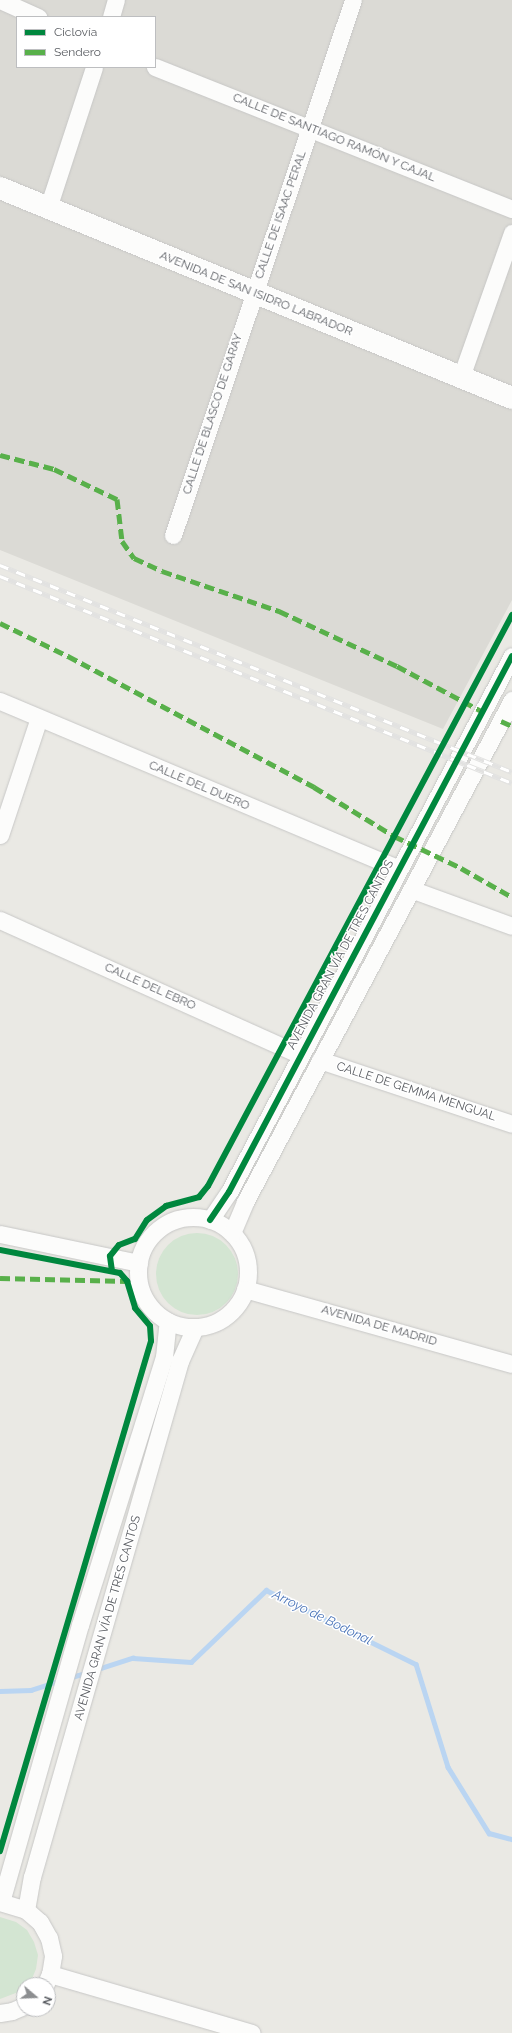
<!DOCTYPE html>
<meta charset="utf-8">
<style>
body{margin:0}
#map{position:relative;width:512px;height:2033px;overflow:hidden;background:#eae9e4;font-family:Raleway,sans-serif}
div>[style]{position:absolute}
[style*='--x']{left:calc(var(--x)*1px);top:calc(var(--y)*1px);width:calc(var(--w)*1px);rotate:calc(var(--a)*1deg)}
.industrial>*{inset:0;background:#dbdad5}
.green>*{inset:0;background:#d3e5d2}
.round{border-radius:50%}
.stream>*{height:4.5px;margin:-2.25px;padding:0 2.25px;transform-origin:2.25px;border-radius:2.25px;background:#bad5f2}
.roads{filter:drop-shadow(0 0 1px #c7c7c6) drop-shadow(0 0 1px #c7c7c6)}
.minor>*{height:17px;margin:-8.5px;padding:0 8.5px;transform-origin:8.5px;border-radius:8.5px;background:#fcfcfb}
.minor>.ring{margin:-8.5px;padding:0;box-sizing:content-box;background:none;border:17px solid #fcfcfb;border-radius:50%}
.tertiary>*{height:22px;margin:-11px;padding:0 11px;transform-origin:11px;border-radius:11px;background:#fcfcfb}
.rail>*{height:4.5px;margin-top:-2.25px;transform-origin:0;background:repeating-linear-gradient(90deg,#fff 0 9px,#e2e2e1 0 18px);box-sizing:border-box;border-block:1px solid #e2e2e1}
.quiet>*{height:5px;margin-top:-2.5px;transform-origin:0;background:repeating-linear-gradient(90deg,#58b04a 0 10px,transparent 0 15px)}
.cycleway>*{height:6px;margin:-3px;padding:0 3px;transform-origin:3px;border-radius:3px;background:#00873e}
span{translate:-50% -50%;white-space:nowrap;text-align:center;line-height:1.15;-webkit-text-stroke:3px #fff;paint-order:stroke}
.street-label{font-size:12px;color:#5a5d62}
.water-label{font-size:13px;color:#4b75b9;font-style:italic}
.legend{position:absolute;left:16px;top:16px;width:140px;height:52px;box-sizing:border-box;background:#fff;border:1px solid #bdbec0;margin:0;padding:5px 7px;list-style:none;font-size:12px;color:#5a5d62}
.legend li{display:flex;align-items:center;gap:8px;height:20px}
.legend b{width:20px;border:1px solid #bdbec0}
.north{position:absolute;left:16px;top:1977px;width:40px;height:40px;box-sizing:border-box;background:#fff;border:1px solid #bdbec0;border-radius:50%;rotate:109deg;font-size:11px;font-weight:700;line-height:16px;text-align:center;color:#5a5d62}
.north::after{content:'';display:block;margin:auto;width:14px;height:18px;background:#8c8e90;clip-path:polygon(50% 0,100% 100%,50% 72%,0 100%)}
</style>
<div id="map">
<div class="industrial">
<div style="clip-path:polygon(evenodd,0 0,512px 0,512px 600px,443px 729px,0 550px,0 0,17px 17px,155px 17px,155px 67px,17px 67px,17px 17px)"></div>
</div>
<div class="green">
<div class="round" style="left:156px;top:1233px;width:82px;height:82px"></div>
<div style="clip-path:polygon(0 1917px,16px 1922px,27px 1930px,34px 1942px,38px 1955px,36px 1969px,31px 1981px,24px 1985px,21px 1991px,0 1999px)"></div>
</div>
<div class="stream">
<div style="--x:95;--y:1670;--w:40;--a:-18"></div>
<div style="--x:133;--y:1658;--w:58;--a:3.9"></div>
<div style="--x:191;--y:1662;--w:104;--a:-43.8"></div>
<div style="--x:266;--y:1590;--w:167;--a:26.3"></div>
<div style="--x:416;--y:1664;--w:108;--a:72.7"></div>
<div style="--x:448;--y:1767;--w:78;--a:58.2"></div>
<div style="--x:489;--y:1833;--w:24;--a:15"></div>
<div style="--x:68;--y:1678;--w:19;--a:-16"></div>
<div style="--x:0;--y:1691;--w:31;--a:-2"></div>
<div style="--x:31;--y:1690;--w:29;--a:-18"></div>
</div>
<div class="roads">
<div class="minor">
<div style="--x:0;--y:0;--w:42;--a:24.1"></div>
<div style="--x:111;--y:17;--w:18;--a:-74"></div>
<div style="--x:155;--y:67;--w:384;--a:21.7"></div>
<div style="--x:48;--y:208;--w:148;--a:-71.9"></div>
<div style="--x:461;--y:377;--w:153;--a:-70.5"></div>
<div style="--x:173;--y:535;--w:564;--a:-71.4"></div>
<div style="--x:0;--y:701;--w:433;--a:22.8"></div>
<div style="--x:0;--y:835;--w:123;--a:-71.6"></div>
<div style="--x:413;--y:890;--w:105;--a:20"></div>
<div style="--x:0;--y:920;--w:329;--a:24.2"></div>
<div style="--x:320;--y:1060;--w:202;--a:18.4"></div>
<div class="ring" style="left:138px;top:1217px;width:93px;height:93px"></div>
<div style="--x:210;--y:1220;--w:34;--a:-56"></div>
<div style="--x:229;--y:1192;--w:606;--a:-62.17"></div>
<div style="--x:232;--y:1233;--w:34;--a:-67"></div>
<div style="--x:245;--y:1202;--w:569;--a:-61.99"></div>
<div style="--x:0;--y:1234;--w:142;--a:11.8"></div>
<div style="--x:245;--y:1289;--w:277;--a:15.7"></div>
<div style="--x:0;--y:1902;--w:27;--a:17"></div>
<div style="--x:26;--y:1910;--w:18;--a:41"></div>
<div style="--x:40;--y:1922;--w:18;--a:61"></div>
<div style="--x:49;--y:1938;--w:18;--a:77"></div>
<div style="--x:53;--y:1956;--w:18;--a:99"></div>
<div style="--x:50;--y:1974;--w:12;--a:114"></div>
<div style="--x:1;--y:1902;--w:288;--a:-74.1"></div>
<div style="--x:80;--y:1625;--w:281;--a:-72.6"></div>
<div style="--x:164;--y:1357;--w:36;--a:-84"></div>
<div style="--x:26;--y:1910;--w:34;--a:-80"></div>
<div style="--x:32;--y:1877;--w:537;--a:-74"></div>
<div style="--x:180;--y:1361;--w:37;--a:-66"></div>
<div style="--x:50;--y:1974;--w:210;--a:16.3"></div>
<div style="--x:0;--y:2013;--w:12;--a:-9"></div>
<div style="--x:12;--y:2011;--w:13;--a:-23"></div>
</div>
<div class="tertiary">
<div style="--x:0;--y:188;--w:553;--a:22.3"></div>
</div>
</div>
<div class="rail">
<div style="--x:0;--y:565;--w:552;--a:22.01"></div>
<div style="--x:0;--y:576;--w:552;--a:22.01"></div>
</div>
<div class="quiet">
<div style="--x:0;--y:455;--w:56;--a:14.5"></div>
<div style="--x:54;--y:469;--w:70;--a:25.5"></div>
<div style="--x:117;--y:499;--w:42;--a:83.2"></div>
<div style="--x:122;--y:541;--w:21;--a:55"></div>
<div style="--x:134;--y:558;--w:31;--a:25"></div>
<div style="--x:162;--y:571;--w:124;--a:18.9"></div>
<div style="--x:279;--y:611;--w:130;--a:25"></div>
<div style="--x:397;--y:666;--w:98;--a:28.1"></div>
<div style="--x:0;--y:623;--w:76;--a:25.9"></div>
<div style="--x:68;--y:656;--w:279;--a:28"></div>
<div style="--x:314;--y:787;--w:94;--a:31.5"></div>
<div style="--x:394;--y:836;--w:74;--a:25.5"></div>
<div style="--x:461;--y:868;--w:59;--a:29.6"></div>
<div style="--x:501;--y:721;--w:12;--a:24"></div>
<div style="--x:0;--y:1278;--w:127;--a:1.4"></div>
</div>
<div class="cycleway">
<div style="--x:210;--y:1220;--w:34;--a:-56"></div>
<div style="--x:229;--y:1192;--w:606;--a:-62.17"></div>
<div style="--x:0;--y:1250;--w:122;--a:10.9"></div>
<div style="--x:120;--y:1273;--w:11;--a:49"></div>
<div style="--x:127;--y:1281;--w:28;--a:73"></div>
<div style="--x:135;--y:1308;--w:23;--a:50"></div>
<div style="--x:150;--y:1326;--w:15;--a:86"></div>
<div style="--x:151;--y:1341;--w:532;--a:106.49"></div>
<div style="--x:112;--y:1271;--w:15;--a:-98"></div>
<div style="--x:110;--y:1256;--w:14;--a:-51"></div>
<div style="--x:119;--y:1245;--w:17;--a:-21"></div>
<div style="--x:135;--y:1239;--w:22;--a:-58"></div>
<div style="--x:147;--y:1220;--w:24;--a:-36"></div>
<div style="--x:166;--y:1206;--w:34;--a:-15"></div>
<div style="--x:199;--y:1197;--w:14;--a:-51"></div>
<div style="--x:208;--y:1186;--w:647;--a:-61.97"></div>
</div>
<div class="street-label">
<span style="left:334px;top:138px;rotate:22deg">CALLE DE SANTIAGO RAMÓN Y CAJAL</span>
<span style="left:281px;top:215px;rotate:-71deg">CALLE DE ISAAC PERAL</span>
<span style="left:256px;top:294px;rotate:22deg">AVENIDA DE SAN ISIDRO LABRADOR</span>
<span style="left:213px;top:414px;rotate:-72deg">CALLE DE BLASCO DE GARAY</span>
<span style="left:199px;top:786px;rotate:23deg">CALLE DEL DUERO</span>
<span style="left:341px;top:955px;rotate:-62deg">AVENIDA GRAN VÍA DE TRES CANTOS</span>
<span style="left:150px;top:987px;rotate:24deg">CALLE DEL EBRO</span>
<span style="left:416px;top:1092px;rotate:18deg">CALLE DE GEMMA MENGUAL</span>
<span style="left:379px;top:1326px;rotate:16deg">AVENIDA DE MADRID</span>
<span style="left:108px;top:1618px;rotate:-74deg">AVENIDA GRAN VÍA DE TRES CANTOS</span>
</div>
<div class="water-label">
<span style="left:322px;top:1618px;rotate:26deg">Arroyo de Bodonal</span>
</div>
<ul class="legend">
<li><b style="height:5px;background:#00873e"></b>Ciclovía</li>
<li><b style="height:5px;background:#58b04a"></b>Sendero</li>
</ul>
<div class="north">N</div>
</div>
